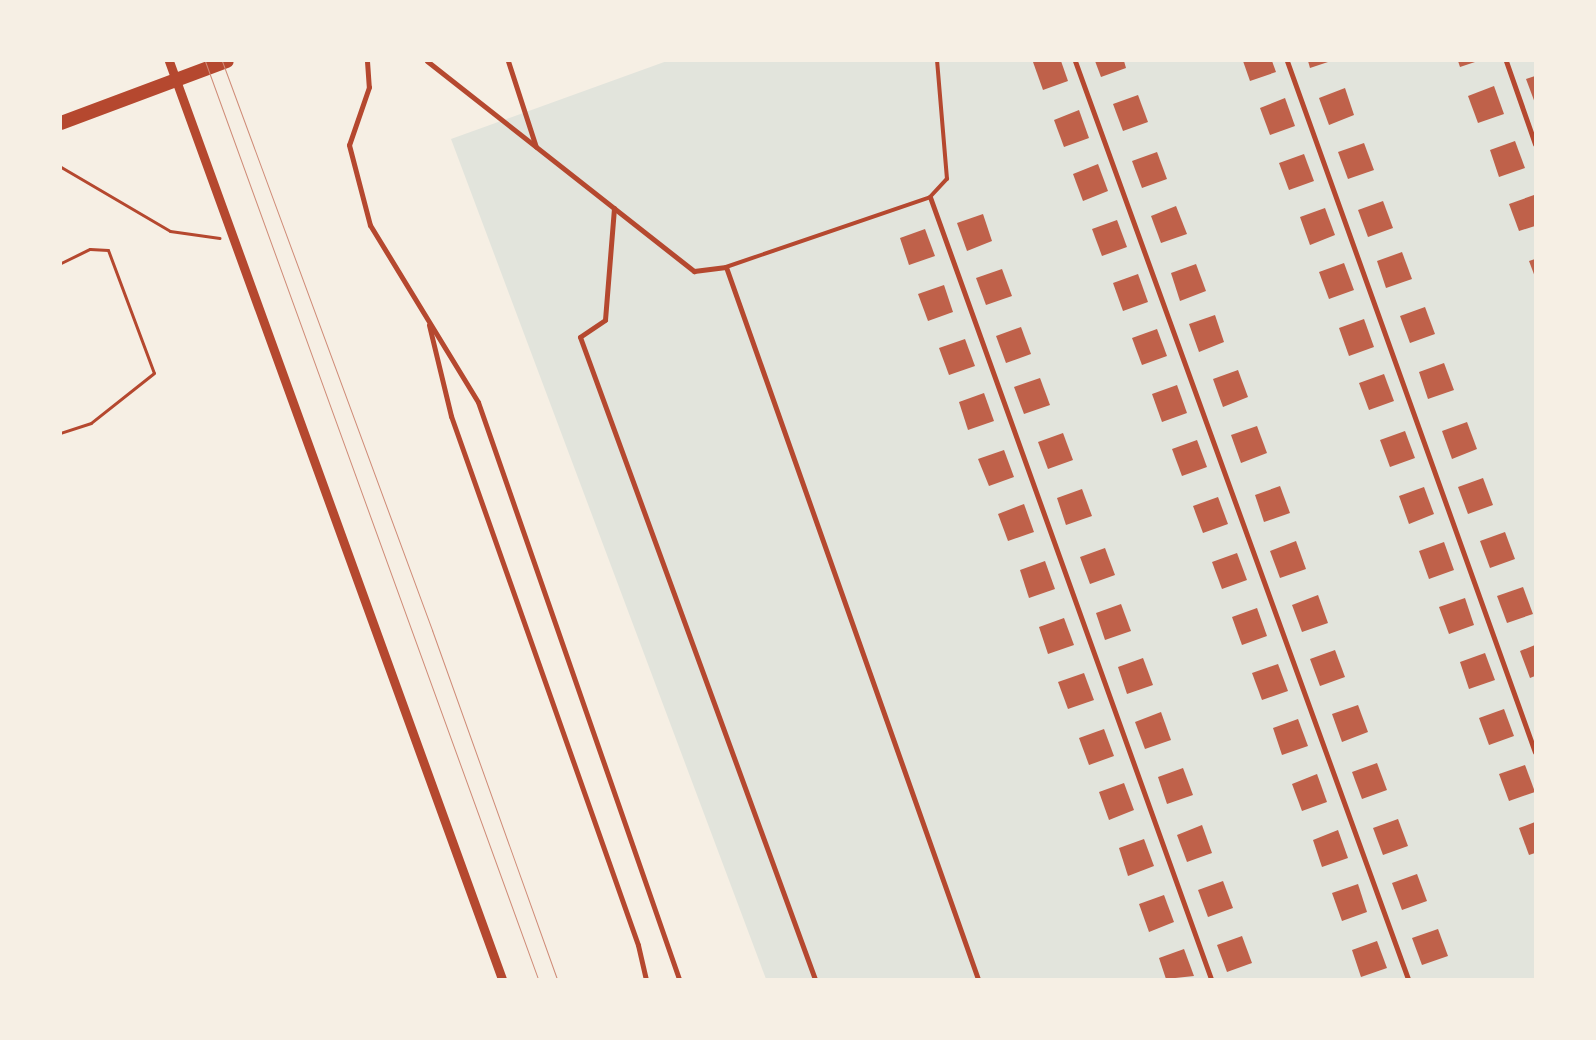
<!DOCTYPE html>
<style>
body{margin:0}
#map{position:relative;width:1596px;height:1040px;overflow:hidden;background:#f6efe4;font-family:Manrope,sans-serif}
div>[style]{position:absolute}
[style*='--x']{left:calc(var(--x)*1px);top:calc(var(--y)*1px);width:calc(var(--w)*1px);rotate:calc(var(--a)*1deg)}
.green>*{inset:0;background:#e2e4dc}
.building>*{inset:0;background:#bf614a}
.path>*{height:3px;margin:-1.5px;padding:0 1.5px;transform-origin:1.5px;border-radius:1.5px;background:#b5482f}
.service>*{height:4px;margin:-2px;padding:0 2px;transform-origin:2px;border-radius:2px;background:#b5482f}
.minor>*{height:5px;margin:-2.5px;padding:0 2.5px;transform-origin:2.5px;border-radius:2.5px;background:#b5482f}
.tertiary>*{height:9px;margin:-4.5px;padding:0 4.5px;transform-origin:4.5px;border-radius:4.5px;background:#b5482f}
.trunk>*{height:14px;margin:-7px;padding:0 7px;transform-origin:7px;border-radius:7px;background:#b5482f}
.tram>*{height:1px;margin:-0.5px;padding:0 0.5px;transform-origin:0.5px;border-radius:0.5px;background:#cf8b77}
span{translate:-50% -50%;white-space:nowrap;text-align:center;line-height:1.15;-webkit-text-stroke:4.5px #f6efe4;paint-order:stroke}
.frame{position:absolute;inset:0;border:62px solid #f6efe4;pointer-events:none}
</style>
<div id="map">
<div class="green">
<div style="clip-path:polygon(667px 61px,1535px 61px,1535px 979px,766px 979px,451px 139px)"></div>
</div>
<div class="building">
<div style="clip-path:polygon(1061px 61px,1068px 81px,1043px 90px,1033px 62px)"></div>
<div style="clip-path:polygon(1095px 61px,1124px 61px,1126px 68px,1101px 77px)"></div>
<div style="clip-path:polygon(1243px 61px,1272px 61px,1276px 72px,1250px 81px)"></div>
<div style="clip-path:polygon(1308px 61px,1328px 61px,1328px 62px,1310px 68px)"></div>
<div style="clip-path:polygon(1458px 61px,1475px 61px,1475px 62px,1460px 67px)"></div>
<div style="clip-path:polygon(1535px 76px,1535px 103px,1526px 79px)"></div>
<div style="clip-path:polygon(1494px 86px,1504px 114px,1478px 123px,1468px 96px)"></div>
<div style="clip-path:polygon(1345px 88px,1354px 115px,1329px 125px,1319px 98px)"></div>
<div style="clip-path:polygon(1138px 95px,1148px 122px,1123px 131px,1113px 104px)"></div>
<div style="clip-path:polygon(1285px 98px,1295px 126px,1270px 135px,1260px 108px)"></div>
<div style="clip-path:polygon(1079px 110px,1089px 138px,1064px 147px,1054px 120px)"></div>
<div style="clip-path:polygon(1515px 141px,1525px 168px,1499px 177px,1490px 150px)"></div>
<div style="clip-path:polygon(1364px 143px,1374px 170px,1348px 179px,1338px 152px)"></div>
<div style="clip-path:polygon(1157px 152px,1167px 179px,1142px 188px,1132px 161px)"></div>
<div style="clip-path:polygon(1304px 154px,1314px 181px,1289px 190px,1279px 163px)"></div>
<div style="clip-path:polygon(1098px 164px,1108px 191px,1083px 201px,1073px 174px)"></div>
<div style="clip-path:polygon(1534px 195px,1535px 226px,1519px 231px,1509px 204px)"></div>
<div style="clip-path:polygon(1383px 201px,1393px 228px,1368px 237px,1358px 210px)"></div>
<div style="clip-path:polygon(1176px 206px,1187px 234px,1161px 243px,1151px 216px)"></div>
<div style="clip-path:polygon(1325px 208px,1335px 235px,1310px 245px,1300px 217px)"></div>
<div style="clip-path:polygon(983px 214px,992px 241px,967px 251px,957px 223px)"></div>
<div style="clip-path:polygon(1117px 220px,1127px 247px,1102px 256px,1092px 229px)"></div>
<div style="clip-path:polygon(925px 229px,935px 256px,909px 265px,900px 238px)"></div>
<div style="clip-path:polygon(1402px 252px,1412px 279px,1386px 288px,1377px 261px)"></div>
<div style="clip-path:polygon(1535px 259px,1535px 277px,1529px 261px)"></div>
<div style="clip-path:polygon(1344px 263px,1354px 290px,1329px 299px,1319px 272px)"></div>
<div style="clip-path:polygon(1196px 264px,1206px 291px,1180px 301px,1171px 273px)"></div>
<div style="clip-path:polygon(1002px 269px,1012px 296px,986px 305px,976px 278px)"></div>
<div style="clip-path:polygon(1138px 274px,1148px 302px,1123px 311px,1113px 283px)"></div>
<div style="clip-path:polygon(944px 285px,953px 312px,928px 321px,918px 294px)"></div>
<div style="clip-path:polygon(1425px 307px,1435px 334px,1410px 343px,1400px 316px)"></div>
<div style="clip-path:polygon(1215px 315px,1224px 342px,1199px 352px,1189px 324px)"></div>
<div style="clip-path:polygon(1364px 319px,1374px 347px,1349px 356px,1339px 328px)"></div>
<div style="clip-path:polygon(1021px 327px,1031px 354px,1006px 363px,996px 336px)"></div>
<div style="clip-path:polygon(1157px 329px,1167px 356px,1142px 365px,1132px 338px)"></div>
<div style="clip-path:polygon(965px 339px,975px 366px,949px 375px,939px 348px)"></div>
<div style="clip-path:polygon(1444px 363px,1454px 390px,1428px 399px,1419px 372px)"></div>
<div style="clip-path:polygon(1238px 370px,1248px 397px,1223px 407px,1213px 379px)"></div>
<div style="clip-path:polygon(1384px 374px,1394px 401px,1369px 410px,1359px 383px)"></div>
<div style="clip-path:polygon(1040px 378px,1050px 405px,1024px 414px,1014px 387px)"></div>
<div style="clip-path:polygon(1177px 385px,1187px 413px,1162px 422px,1152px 394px)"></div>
<div style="clip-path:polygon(984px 393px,994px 421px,968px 430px,959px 402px)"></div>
<div style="clip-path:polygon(1467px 422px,1477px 449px,1452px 459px,1442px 431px)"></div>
<div style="clip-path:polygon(1257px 426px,1267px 453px,1241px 463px,1231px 435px)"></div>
<div style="clip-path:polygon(1405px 431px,1415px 458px,1390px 467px,1380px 440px)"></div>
<div style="clip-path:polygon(1063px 433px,1073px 460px,1048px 469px,1038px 442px)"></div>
<div style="clip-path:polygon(1197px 440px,1207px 467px,1182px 476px,1172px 449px)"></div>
<div style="clip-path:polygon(1004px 450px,1014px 477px,989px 486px,978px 459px)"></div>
<div style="clip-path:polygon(1483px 478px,1493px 505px,1468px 514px,1458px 487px)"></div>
<div style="clip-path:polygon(1280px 486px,1290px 513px,1264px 522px,1255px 495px)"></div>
<div style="clip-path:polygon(1424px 487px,1434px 514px,1409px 524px,1399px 496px)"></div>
<div style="clip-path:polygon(1082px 489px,1092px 516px,1066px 525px,1057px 498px)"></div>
<div style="clip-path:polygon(1218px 497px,1228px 524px,1203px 533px,1193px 506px)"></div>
<div style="clip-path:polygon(1024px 504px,1034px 532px,1008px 541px,998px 514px)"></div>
<div style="clip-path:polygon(1505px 532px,1515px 559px,1490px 568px,1480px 541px)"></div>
<div style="clip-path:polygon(1296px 541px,1306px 569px,1280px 578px,1270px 551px)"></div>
<div style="clip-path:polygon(1444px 542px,1454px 570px,1429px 579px,1419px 551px)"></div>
<div style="clip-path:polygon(1105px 548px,1115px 575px,1090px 584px,1080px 557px)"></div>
<div style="clip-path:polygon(1237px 553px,1247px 580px,1222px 589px,1212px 562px)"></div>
<div style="clip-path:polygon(1045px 561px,1055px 589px,1029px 598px,1020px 570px)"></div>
<div style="clip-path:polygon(1523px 587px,1533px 614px,1507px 623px,1497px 596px)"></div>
<div style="clip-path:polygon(1318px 595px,1328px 623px,1302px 632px,1292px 605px)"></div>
<div style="clip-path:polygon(1465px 598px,1474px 625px,1449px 634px,1439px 607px)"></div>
<div style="clip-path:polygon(1121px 604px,1131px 631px,1105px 640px,1096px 613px)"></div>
<div style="clip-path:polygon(1257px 608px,1267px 636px,1242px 645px,1232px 617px)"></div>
<div style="clip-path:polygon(1064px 618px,1074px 645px,1048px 654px,1039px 627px)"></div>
<div style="clip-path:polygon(1535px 645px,1535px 676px,1530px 678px,1520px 651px)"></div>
<div style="clip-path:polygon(1335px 650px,1345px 677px,1320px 686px,1310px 659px)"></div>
<div style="clip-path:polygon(1485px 653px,1495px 680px,1469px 689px,1460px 662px)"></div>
<div style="clip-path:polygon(1143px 658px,1153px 685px,1127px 694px,1118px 667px)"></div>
<div style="clip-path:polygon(1278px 664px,1288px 691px,1262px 700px,1252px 673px)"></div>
<div style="clip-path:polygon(1084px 673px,1094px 700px,1068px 709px,1058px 682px)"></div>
<div style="clip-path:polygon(1358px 705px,1368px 732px,1342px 742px,1332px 714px)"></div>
<div style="clip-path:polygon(1504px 709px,1514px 736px,1489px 745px,1479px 718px)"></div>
<div style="clip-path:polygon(1161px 712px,1171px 740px,1145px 749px,1135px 722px)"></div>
<div style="clip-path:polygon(1298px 719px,1308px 746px,1282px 755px,1273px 728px)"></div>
<div style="clip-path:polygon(1104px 729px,1114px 756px,1089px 765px,1079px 738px)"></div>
<div style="clip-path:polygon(1377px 763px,1387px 790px,1362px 799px,1352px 772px)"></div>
<div style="clip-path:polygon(1525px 765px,1535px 792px,1509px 801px,1499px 774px)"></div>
<div style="clip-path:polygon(1183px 768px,1193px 795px,1167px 804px,1158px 777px)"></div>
<div style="clip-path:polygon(1317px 774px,1327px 802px,1302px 811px,1292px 784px)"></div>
<div style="clip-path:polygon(1124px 783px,1134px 810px,1109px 820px,1099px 792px)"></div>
<div style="clip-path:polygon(1398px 819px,1408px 846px,1383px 855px,1373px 828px)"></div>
<div style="clip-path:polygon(1535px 822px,1535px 853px,1529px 855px,1519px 828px)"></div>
<div style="clip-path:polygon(1202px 825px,1212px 853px,1187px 862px,1177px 835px)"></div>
<div style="clip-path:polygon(1338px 830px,1348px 858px,1322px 867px,1313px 840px)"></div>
<div style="clip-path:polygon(1144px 839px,1154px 866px,1128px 876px,1119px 848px)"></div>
<div style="clip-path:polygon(1417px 874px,1427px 901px,1402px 910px,1392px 883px)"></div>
<div style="clip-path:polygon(1223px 881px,1233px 908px,1208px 917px,1198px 890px)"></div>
<div style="clip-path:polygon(1358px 884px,1367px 912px,1342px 921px,1332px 893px)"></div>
<div style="clip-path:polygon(1164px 895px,1174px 922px,1149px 932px,1139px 904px)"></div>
<div style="clip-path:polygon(1438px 929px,1448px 956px,1422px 965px,1412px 938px)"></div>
<div style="clip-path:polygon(1242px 936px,1252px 963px,1227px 972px,1217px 945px)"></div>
<div style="clip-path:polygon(1377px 941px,1387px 968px,1361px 977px,1352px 950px)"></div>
<div style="clip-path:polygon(1184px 949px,1194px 976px,1166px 979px,1159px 958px)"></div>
</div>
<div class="path">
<div style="--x:61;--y:167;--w:126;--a:30.4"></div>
<div style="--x:170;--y:231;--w:50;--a:8"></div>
<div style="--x:61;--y:263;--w:32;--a:-26"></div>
<div style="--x:90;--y:249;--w:18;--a:3"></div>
<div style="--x:108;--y:250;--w:131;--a:69.5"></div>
<div style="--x:154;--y:373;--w:80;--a:141.6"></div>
<div style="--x:91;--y:423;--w:32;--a:162"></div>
</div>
<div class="service">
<div style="--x:726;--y:267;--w:216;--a:-18.9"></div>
<div style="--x:930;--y:197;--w:25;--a:-47"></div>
<div style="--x:947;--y:179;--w:118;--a:-94.8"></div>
</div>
<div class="minor">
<div style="--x:367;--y:61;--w:26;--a:86"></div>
<div style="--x:369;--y:87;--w:61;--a:109"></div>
<div style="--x:349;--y:145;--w:83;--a:75.3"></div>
<div style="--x:370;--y:225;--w:207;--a:58.6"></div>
<div style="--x:478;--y:402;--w:611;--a:70.79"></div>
<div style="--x:427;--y:61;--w:340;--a:38.2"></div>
<div style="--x:694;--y:271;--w:32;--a:-7"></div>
<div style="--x:726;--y:267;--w:755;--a:70.51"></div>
<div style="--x:508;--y:61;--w:90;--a:72"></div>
<div style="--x:1075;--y:61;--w:977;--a:70.06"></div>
<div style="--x:1287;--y:61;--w:734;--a:70.26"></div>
<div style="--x:1506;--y:61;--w:88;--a:70.7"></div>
<div style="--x:930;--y:197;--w:831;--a:70.23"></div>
<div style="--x:614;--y:208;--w:112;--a:94.6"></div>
<div style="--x:605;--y:320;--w:30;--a:146"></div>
<div style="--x:580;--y:337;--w:684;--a:69.9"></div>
<div style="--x:429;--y:325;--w:94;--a:76.4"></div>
<div style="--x:451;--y:416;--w:561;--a:70.53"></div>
<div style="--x:638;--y:945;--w:35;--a:77"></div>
</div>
<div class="tertiary">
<div style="--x:169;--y:61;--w:977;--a:70.06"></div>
</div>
<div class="trunk">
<div style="--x:61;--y:123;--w:177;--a:-20.5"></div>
</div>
<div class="tram">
<div style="--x:205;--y:61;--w:977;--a:70.06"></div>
<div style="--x:222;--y:61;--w:607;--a:69.74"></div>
<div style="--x:432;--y:630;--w:371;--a:70.3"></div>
</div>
<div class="frame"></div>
</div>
